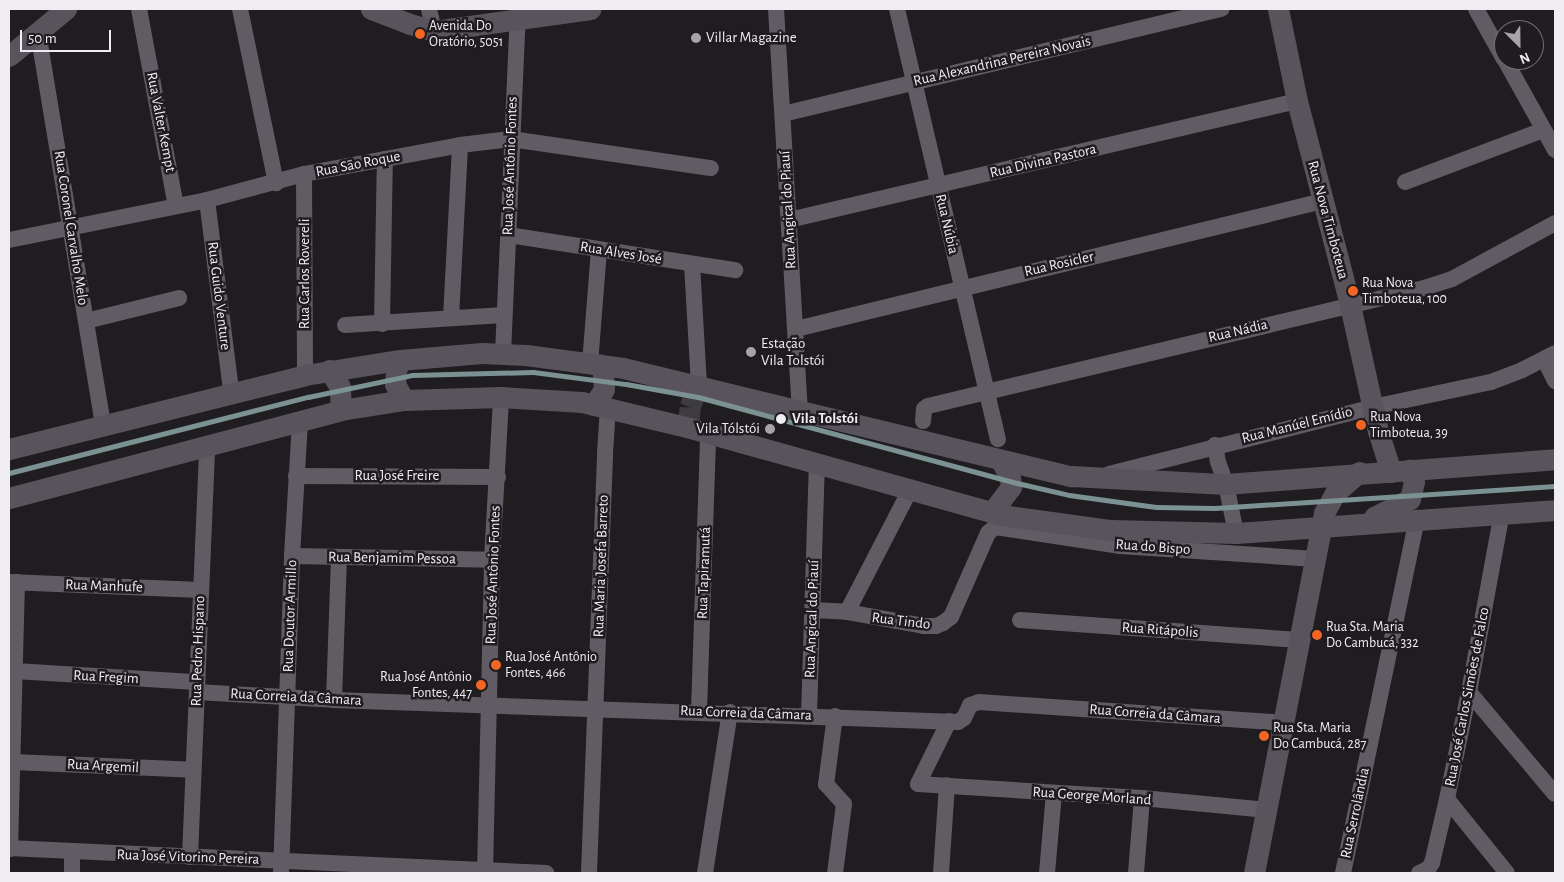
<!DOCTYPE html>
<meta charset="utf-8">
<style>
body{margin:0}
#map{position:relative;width:1564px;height:882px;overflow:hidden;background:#1f1d20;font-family:"Alegreya Sans",sans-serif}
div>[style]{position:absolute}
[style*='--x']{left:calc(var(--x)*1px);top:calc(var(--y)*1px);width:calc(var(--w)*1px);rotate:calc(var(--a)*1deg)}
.major-tunnel>*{height:21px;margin-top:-10.5px;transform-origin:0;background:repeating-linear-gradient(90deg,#3e3c3f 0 21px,transparent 0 32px)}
.minor>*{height:16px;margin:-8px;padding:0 8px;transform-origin:8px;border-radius:8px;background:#615c64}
.major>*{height:21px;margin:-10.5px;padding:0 10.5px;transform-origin:10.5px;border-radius:10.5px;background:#59535c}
.metro-1>*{height:5px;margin:-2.5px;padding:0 2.5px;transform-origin:2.5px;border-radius:2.5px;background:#7b9192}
.dots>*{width:14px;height:14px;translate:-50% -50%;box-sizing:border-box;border:2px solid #1f1c21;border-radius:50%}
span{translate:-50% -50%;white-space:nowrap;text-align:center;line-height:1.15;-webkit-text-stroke:5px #1f1c21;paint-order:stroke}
.bus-label{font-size:14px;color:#efedf1}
.left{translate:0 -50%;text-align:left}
.right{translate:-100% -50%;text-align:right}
.poi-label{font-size:15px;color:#efedf1}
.street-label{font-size:15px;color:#efedf1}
.stop-label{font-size:15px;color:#efedf1;font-weight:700}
.frame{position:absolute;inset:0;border:10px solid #efedf1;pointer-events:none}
.north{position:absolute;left:1494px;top:20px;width:50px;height:50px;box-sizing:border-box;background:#1f1c21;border:1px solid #727074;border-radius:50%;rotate:157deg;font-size:14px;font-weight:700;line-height:20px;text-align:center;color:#efedf1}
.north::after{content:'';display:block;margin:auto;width:18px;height:22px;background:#a6a4a8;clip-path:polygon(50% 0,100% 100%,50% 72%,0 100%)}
.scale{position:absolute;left:20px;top:30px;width:91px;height:22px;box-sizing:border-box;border:2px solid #efedf1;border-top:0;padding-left:6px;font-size:15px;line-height:18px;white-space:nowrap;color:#efedf1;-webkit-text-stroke:4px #1f1c21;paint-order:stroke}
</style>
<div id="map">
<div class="major-tunnel">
<div style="--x:689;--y:425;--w:18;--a:-87"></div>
<div style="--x:690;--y:407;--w:16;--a:-68"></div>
</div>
<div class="minor">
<div style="--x:139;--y:9;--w:200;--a:79.4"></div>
<div style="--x:240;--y:9;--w:178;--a:78.3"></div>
<div style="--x:429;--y:9;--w:23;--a:77"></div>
<div style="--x:776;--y:9;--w:404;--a:86.6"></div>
<div style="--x:897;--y:9;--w:442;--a:76.8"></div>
<div style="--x:1476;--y:9;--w:57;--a:60.8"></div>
<div style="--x:38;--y:32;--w:398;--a:80.6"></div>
<div style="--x:1505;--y:60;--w:103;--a:60.9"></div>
<div style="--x:783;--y:114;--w:451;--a:-13.5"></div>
<div style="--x:304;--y:174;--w:201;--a:89.7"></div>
<div style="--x:1405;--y:182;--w:147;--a:-20.6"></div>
<div style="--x:207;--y:200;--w:193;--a:82.8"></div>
<div style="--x:789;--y:220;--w:522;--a:-13.18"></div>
<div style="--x:508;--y:235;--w:230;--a:8.8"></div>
<div style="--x:9;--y:240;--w:202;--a:-11.4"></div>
<div style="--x:207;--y:200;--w:100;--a:-15"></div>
<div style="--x:304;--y:174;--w:159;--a:-10.5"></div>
<div style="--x:460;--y:145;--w:51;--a:-6.7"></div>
<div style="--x:511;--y:139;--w:202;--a:8.3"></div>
<div style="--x:692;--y:264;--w:123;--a:86.7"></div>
<div style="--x:451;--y:318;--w:173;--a:-87"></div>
<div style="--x:86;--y:321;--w:96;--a:-13.9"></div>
<div style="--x:382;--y:324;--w:165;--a:-89"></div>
<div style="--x:345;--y:325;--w:159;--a:-3.6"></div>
<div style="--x:796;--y:329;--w:542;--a:-13.65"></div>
<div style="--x:503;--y:354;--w:345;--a:-87.5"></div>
<div style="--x:1544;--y:359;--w:25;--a:63"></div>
<div style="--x:590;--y:364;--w:115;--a:-85.5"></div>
<div style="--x:923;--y:421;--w:12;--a:-85"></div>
<div style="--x:924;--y:409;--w:5;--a:-37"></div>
<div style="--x:928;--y:406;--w:510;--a:-13.38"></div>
<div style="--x:1424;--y:288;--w:29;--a:-18"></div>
<div style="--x:1452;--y:279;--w:117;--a:-28.5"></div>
<div style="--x:1215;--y:445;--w:17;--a:80"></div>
<div style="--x:1218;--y:462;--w:23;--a:70"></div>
<div style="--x:1226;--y:484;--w:50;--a:78.5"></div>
<div style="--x:1109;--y:474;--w:272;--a:-14.2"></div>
<div style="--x:1373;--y:407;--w:121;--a:-12"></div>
<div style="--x:1491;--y:382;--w:33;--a:-21"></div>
<div style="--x:1522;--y:370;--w:37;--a:-27"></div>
<div style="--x:296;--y:476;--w:202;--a:0.3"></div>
<div style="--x:292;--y:556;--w:200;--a:1.1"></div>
<div style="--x:9;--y:582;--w:191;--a:2.4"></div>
<div style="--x:813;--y:610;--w:34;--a:3"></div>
<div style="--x:847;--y:612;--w:78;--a:10.3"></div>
<div style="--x:924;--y:626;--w:12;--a:0"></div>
<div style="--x:936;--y:626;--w:8;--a:-23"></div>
<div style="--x:943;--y:623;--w:10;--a:-37"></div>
<div style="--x:951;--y:617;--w:92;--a:-66.2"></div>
<div style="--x:988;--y:533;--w:9;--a:-41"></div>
<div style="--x:995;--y:527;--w:127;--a:8.6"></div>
<div style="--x:1121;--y:546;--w:195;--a:3.8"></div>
<div style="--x:847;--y:612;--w:140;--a:-62.7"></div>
<div style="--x:1020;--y:620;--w:281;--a:4.1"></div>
<div style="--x:15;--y:671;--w:182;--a:3.5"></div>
<div style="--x:197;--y:692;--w:137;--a:3.3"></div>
<div style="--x:334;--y:700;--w:624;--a:2.02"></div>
<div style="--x:958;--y:722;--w:7;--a:-34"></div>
<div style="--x:964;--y:718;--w:14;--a:-65"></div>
<div style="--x:970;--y:705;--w:9;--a:-18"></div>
<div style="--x:979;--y:702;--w:306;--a:3.9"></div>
<div style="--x:1469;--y:692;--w:133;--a:49.9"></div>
<div style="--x:334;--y:700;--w:143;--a:-88"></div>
<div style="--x:699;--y:711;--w:277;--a:-88.1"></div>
<div style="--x:809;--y:715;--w:251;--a:-88.2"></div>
<div style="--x:835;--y:716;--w:69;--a:97.5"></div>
<div style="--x:826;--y:784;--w:27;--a:48"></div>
<div style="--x:844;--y:804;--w:70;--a:97.4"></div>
<div style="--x:949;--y:721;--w:70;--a:116.2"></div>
<div style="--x:918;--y:784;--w:224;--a:3.6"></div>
<div style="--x:1142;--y:798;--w:126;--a:5.5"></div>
<div style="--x:13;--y:762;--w:180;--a:2.5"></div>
<div style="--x:1447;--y:799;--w:95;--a:51"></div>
<div style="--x:9;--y:848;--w:538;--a:2.67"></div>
<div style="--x:10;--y:849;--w:267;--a:-88.5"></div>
<div style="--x:190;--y:857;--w:413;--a:-87.6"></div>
<div style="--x:72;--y:873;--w:20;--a:-90"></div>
<div style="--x:281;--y:873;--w:317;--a:-88"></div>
<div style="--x:292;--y:556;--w:136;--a:-86.6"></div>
<div style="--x:485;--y:873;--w:313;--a:-88.7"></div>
<div style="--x:492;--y:560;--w:163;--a:-86.8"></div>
<div style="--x:589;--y:873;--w:420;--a:-87.8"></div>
<div style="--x:605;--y:453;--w:45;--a:-86.2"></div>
<div style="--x:705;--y:873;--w:163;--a:-81.2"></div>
<div style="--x:941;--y:873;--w:88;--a:-86.1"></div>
<div style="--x:1047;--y:873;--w:80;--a:-85"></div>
<div style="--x:1136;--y:873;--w:75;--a:-85.4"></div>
<div style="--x:1343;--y:873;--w:363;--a:-78.2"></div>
<div style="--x:1419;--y:873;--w:10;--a:-24"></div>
<div style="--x:1428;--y:869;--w:7;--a:-56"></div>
<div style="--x:1432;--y:863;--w:66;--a:-76.8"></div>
<div style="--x:1447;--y:799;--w:109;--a:-78.4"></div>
<div style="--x:1469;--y:692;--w:182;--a:-79.6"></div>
</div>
<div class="major">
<div style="--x:371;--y:9;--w:42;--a:21"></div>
<div style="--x:410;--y:24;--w:25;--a:16"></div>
<div style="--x:434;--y:31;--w:158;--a:-8"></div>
<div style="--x:1278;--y:9;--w:94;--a:78.3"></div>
<div style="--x:1297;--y:101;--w:211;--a:75.4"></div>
<div style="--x:1350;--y:305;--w:129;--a:77.5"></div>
<div style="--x:1378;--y:431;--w:43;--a:72.4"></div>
<div style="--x:9;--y:56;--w:74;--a:-39.5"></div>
<div style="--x:400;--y:360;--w:12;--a:110"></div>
<div style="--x:396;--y:371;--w:13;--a:94"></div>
<div style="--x:395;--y:384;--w:18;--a:61"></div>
<div style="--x:329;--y:370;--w:20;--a:57"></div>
<div style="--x:340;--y:387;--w:23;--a:88"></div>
<div style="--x:594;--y:405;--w:19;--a:-58"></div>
<div style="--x:604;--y:389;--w:16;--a:-94"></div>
<div style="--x:603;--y:373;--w:9;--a:-111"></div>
<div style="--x:9;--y:449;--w:305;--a:-14"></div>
<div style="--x:305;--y:375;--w:96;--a:-9"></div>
<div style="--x:400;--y:360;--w:82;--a:-4.9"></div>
<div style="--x:482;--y:353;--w:44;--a:2.6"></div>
<div style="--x:526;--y:355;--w:98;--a:7.6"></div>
<div style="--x:623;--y:368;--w:461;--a:13.6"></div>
<div style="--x:1071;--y:476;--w:155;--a:3"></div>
<div style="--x:1226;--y:484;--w:330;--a:-4.3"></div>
<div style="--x:9;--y:498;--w:343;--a:-14.8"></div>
<div style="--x:341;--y:410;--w:64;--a:-9"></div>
<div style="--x:404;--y:400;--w:97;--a:-1.8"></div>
<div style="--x:501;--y:397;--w:81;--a:3.5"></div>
<div style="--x:582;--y:402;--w:111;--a:13.5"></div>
<div style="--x:690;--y:428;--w:323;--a:15.6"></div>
<div style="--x:1001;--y:515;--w:111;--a:7.8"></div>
<div style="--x:1111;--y:530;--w:125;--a:1.4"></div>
<div style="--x:1236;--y:533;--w:320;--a:-4.1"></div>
<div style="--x:992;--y:512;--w:31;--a:-53"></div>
<div style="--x:1011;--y:487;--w:9;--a:-96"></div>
<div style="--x:1010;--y:478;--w:20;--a:-117"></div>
<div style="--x:1374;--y:517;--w:40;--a:-26.6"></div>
<div style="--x:1410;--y:499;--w:17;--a:-77"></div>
<div style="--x:1414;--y:482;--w:13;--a:-108"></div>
<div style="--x:1254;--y:873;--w:367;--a:-79"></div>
<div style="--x:1324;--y:513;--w:23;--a:-61"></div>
<div style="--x:1335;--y:493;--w:32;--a:-41"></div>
</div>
<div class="metro-1">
<div style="--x:9;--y:473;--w:309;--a:-14.3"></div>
<div style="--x:308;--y:397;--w:106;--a:-11.9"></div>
<div style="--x:412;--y:375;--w:121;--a:-1.4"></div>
<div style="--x:533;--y:372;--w:94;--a:7.4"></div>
<div style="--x:626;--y:384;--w:73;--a:10.2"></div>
<div style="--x:698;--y:397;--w:330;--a:15.1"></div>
<div style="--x:1017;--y:483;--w:53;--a:13"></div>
<div style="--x:1069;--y:495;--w:88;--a:7.9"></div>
<div style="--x:1156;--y:507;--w:59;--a:1"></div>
<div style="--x:1215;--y:508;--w:341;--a:-3.7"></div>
</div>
<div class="dots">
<div style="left:420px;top:34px;background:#f26522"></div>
<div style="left:696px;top:38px;background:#a6a4a8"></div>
<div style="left:1353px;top:291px;background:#f26522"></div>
<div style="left:751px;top:352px;background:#a6a4a8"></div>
<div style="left:781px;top:419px;background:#efedf1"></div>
<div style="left:1361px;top:425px;background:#f26522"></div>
<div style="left:770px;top:429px;background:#a6a4a8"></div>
<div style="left:1317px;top:635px;background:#f26522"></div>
<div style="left:496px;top:665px;background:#f26522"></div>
<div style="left:481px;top:685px;background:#f26522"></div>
<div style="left:1264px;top:736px;background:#f26522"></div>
</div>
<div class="bus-label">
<span class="left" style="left:429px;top:34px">Avenida Do<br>Oratório, 5051</span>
<span class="left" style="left:1362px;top:291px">Rua Nova<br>Timboteua, 100</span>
<span class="left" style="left:1370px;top:425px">Rua Nova<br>Timboteua, 39</span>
<span class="left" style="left:1326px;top:635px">Rua Sta. Maria<br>Do Cambucá, 332</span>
<span class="left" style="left:505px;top:665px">Rua José Antônio<br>Fontes, 466</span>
<span class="right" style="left:472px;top:685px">Rua José Antônio<br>Fontes, 447</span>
<span class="left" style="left:1273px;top:736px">Rua Sta. Maria<br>Do Cambucá, 287</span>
</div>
<div class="poi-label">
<span class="left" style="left:706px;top:38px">Villar Magazine</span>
<span class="left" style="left:761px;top:352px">Estação<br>Vila Tolstói</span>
<span class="right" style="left:760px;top:429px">Vila Tólstói</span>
</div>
<div class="street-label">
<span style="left:1002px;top:61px;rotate:-13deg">Rua Alexandrina Pereira Novais</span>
<span style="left:161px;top:122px;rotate:79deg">Rua Valter Kempt</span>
<span style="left:1043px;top:161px;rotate:-13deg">Rua Divina Pastora</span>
<span style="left:358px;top:164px;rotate:-11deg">Rua São Roque</span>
<span style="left:510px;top:166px;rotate:-88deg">Rua José Antônio Fontes</span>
<span style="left:788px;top:210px;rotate:-93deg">Rua Angical do Piauí</span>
<span style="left:1328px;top:220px;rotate:75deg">Rua Nova Timboteua</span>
<span style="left:947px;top:224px;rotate:77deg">Rua Núbia</span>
<span style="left:71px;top:228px;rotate:81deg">Rua Coronel Carvalho Melo</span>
<span style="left:621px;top:253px;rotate:9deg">Rua Alves José</span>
<span style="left:1059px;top:264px;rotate:-13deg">Rua Rosicler</span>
<span style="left:305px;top:274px;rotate:-90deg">Rua Carlos Rovereli</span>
<span style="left:219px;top:296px;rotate:83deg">Rua Guido Venture</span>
<span style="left:1238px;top:331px;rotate:-13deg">Rua Nádia</span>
<span style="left:1297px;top:425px;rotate:-14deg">Rua Manúel Emídio</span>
<span style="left:397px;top:476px">Rua José Freire</span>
<span style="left:1153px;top:547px;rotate:4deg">Rua do Bispo</span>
<span style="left:392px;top:558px;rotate:1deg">Rua Benjamim Pessoa</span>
<span style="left:601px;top:566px;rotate:-88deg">Rua Maria Josefa Barreto</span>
<span style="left:704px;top:573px;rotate:-88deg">Rua Tapiramutá</span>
<span style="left:493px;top:575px;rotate:-88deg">Rua José Antônio Fontes</span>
<span style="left:104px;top:586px;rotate:2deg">Rua Manhufe</span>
<span style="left:290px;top:616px;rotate:-88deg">Rua Doutor Armillo</span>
<span style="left:812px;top:619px;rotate:-88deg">Rua Angical do Piauí</span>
<span style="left:901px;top:621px;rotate:7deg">Rua Tindo</span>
<span style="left:1160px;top:630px;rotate:4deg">Rua Ritápolis</span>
<span style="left:198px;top:651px;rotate:-88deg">Rua Pedro Hispano</span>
<span style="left:106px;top:677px;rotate:3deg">Rua Fregim</span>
<span style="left:296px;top:697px;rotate:3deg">Rua Correia da Câmara</span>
<span style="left:1467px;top:697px;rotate:-79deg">Rua José Carlos Simões de Falco</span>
<span style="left:746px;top:713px;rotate:2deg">Rua Correia da Câmara</span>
<span style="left:1155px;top:714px;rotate:4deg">Rua Correia da Câmara</span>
<span style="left:103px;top:766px;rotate:3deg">Rua Argemil</span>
<span style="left:1092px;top:796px;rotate:4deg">Rua George Morland</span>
<span style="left:1355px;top:813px;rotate:-78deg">Rua Serrolândia</span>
<span style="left:188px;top:857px;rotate:2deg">Rua José Vitorino Pereira</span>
</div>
<div class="stop-label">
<span class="left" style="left:792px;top:419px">Vila Tolstói</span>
</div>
<div class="frame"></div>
<div class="north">N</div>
<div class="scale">50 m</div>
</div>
